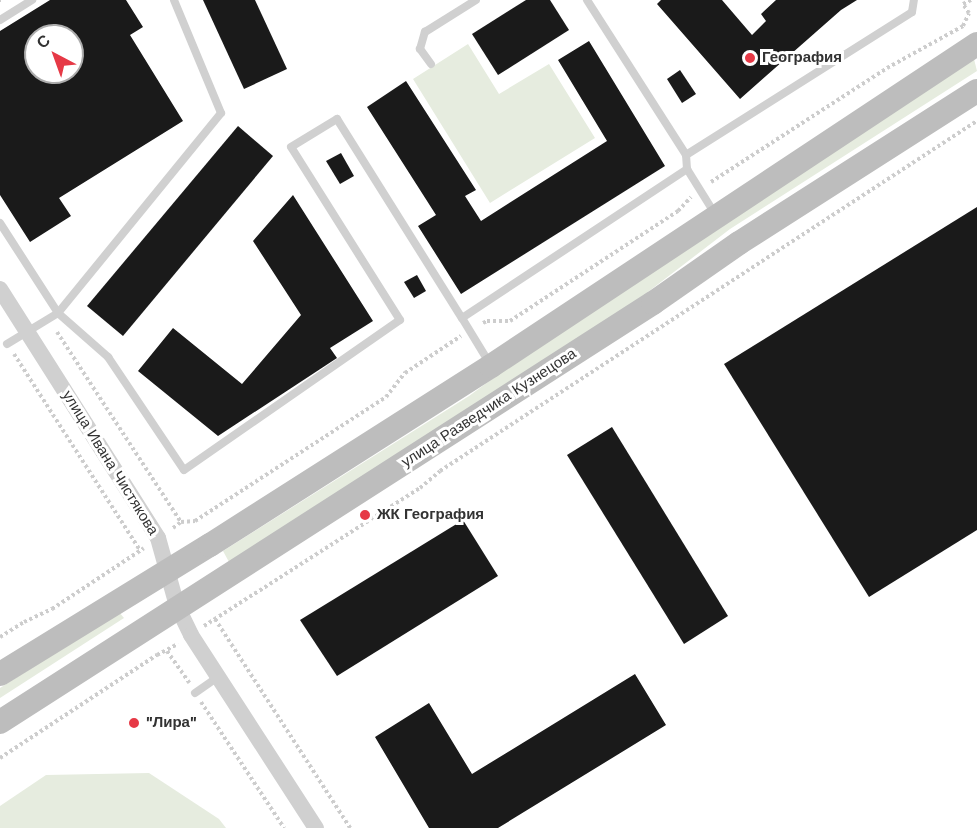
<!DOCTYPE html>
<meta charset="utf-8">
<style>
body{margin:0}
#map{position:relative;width:977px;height:828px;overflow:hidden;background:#fff;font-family:"Work Sans",sans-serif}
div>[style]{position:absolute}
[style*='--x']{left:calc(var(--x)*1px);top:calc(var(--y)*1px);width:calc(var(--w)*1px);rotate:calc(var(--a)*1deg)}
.green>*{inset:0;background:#e6ecdf}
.building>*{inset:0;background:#1a1a1a}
.path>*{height:4px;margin-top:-2px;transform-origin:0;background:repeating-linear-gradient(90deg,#cdcdcd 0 3px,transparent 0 6px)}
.service>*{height:8px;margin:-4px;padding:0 4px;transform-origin:4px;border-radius:4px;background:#d0d0d0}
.minor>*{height:16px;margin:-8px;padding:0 8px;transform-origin:8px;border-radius:8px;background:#d0d0d0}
.secondary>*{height:24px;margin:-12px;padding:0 12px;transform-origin:12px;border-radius:12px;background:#bdbdbd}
.dots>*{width:16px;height:16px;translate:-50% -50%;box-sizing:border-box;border:3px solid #fff;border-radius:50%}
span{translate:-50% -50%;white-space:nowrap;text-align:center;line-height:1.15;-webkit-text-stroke:6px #fff;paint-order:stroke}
.poi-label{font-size:15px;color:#333;font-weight:700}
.left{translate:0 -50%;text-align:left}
.street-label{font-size:15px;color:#333}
.north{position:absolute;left:24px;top:24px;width:60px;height:60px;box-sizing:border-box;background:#fff;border:2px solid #adadad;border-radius:50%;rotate:319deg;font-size:16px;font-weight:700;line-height:24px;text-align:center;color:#333}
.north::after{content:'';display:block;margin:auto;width:21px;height:27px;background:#e63946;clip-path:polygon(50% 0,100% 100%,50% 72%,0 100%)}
</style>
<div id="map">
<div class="green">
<div style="clip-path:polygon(468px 44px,499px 94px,549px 64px,595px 138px,490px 203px,413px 79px)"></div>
<div style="clip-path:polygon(974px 59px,977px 71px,730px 229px,627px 308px,229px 562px,223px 551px,469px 396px,568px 323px)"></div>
<div style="clip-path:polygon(119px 612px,124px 618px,0 698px,0 688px)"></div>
<div style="clip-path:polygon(149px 773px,219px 819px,226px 828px,0 828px,0 806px,46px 775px)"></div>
</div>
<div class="building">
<div style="clip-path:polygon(evenodd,50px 0,126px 0,143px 27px,130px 35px,183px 121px,59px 198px,71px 216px,30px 242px,0 195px,0 31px,50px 0,36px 36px,72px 36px,72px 72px,36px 72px,36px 36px)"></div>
<div style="clip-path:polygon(203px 0,255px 0,287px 69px,244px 89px)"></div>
<div style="clip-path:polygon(526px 0,550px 0,569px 30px,498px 75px,472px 34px)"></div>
<div style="clip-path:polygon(661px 0,722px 0,752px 35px,766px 21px,761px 14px,776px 0,857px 0,841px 10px,740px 99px,657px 4px)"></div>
<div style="clip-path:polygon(589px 41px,665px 166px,461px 294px,418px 226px,436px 215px,367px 107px,406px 81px,476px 190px,465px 196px,481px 221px,607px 141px,558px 60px)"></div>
<div style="clip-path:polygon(680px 70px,696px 94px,682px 103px,667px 79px)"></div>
<div style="clip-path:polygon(238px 126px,273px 156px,123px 336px,87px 306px)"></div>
<div style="clip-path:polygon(341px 153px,354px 176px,340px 184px,326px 161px)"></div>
<div style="clip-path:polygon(293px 195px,373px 321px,330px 348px,337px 358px,218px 436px,138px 371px,173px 328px,242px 384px,301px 315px,253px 241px)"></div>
<div style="clip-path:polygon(977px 207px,977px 530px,869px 597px,724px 364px)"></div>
<div style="clip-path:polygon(417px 275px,426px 291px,414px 298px,404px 282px)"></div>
<div style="clip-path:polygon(612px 427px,728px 616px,684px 644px,567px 455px)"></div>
<div style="clip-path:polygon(463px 520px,498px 576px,337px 676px,300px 620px)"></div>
<div style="clip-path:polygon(635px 674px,666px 725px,498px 828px,429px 828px,375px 737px,429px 703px,472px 774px)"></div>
</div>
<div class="path">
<div style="--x:0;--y:0;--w:1;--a:0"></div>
<div style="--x:711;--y:182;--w:210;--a:-32.9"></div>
<div style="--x:887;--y:68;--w:87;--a:-28.9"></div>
<div style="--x:963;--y:26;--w:14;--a:-65"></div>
<div style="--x:969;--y:13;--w:11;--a:-124"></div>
<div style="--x:963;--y:4;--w:9;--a:-27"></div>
<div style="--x:483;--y:323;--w:4;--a:-27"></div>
<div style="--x:487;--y:321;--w:23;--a:0"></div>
<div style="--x:510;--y:321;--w:201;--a:-33.2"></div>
<div style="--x:678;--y:211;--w:19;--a:-47"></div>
<div style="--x:57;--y:332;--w:227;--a:56.9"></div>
<div style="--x:14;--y:354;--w:233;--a:57.3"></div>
<div style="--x:173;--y:528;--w:10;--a:-37"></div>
<div style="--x:181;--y:522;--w:14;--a:-4"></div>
<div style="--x:195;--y:521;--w:228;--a:-33"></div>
<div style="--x:386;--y:397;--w:31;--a:-52"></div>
<div style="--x:405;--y:373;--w:67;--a:-33.5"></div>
<div style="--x:215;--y:619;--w:249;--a:57.1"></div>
<div style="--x:204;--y:626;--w:256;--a:-32.6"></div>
<div style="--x:420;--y:488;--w:26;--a:-40"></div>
<div style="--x:440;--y:471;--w:641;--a:-33.1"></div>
<div style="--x:0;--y:637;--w:28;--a:-32"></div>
<div style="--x:24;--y:622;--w:31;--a:-25"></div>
<div style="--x:52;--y:609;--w:110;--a:-33.5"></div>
<div style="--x:167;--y:651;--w:39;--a:55"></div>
<div style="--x:201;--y:702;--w:151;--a:56.6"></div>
<div style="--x:0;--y:758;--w:188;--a:-33.3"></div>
<div style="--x:157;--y:655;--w:24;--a:-28"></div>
</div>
<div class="service">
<div style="--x:587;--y:0;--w:184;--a:57.4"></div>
<div style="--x:686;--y:155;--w:267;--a:-32.3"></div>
<div style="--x:912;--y:12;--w:12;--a:-81"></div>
<div style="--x:0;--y:20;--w:38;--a:-32"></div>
<div style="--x:431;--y:64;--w:19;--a:-126"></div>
<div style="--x:420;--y:49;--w:18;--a:-74"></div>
<div style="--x:425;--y:32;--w:60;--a:-32.1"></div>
<div style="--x:687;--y:169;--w:53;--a:58.1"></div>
<div style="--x:0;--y:223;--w:107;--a:57.2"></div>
<div style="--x:58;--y:313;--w:258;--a:-50.8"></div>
<div style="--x:221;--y:113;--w:122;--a:-112.6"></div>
<div style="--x:462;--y:318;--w:54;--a:58.7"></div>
<div style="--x:7;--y:344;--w:60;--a:-31.3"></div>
<div style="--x:58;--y:313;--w:67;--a:41.3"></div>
<div style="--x:108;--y:357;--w:136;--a:56.1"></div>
<div style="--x:184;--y:470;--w:263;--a:-34.8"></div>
<div style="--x:400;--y:320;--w:204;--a:-122.2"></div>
<div style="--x:291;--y:147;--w:54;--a:-31.3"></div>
<div style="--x:337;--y:119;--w:235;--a:57.9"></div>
<div style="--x:462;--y:318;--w:270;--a:-33.5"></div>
<div style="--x:687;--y:169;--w:14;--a:-94"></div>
<div style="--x:195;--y:693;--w:28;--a:-35"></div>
</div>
<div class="minor">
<div style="--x:0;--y:289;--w:295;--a:57.6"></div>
<div style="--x:158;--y:538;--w:71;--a:74.4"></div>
<div style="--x:177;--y:606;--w:32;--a:64"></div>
<div style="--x:191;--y:635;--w:230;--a:57.1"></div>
</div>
<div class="secondary">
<div style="--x:0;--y:674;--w:246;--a:-31.6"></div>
<div style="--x:210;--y:545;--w:333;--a:-32.5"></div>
<div style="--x:491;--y:366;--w:583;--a:-33.53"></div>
<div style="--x:0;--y:722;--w:776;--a:-32.69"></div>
<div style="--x:653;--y:303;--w:105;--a:-34.9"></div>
<div style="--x:739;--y:243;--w:282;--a:-32.6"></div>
</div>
<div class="dots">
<div style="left:750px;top:58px;background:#e63946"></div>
<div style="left:365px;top:515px;background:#e63946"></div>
<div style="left:134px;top:723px;background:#e63946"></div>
</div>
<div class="poi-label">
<span class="left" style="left:762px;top:58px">География</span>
<span class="left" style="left:377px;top:515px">ЖК География</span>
<span class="left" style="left:146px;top:723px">"Лира"</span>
</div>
<div class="street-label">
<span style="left:489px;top:408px;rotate:-33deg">улица Разведчика Кузнецова</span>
<span style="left:110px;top:463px;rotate:58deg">улица Ивана Чистякова</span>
</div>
<div class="north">С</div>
</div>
